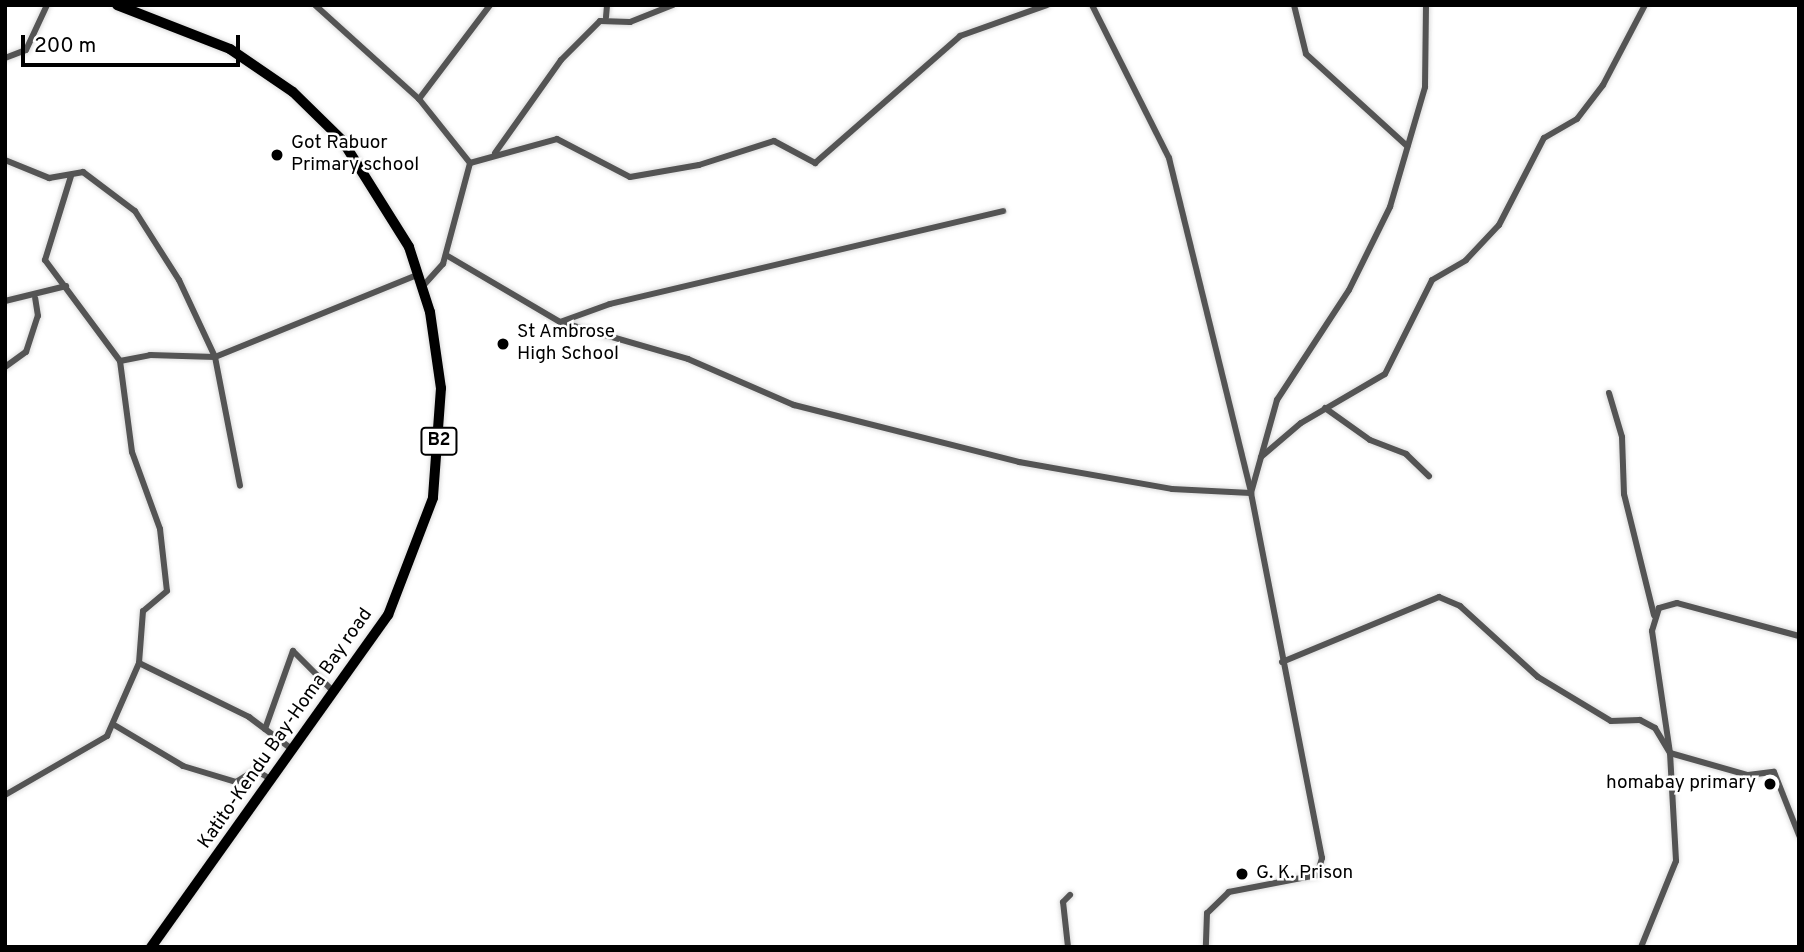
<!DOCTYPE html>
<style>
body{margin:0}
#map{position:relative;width:1804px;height:952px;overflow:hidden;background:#fff;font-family:Overpass,sans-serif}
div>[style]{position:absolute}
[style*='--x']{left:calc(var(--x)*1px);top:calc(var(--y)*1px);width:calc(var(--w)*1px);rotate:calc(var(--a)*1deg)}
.roads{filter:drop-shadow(0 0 2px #dbdbdb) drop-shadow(0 0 2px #dbdbdb)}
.minor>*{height:6px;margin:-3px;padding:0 3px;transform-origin:3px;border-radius:3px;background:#545454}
.trunk>*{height:10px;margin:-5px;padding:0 5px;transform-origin:5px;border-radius:5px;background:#000}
.dots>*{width:19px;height:19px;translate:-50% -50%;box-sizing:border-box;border:4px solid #fff;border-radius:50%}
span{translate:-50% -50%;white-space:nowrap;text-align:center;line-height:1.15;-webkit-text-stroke:5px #fff;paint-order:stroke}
.shield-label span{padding:2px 5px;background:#fff;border:2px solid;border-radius:5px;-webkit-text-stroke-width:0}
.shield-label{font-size:18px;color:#000;font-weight:700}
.poi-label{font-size:19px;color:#000}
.left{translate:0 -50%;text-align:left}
.right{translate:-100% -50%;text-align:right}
.street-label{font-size:19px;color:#000}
.frame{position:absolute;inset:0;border:7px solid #000;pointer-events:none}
.scale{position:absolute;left:21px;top:35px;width:219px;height:32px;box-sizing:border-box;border:4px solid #000;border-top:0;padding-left:9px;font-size:21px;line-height:24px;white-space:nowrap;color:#000;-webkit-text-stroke:5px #fff;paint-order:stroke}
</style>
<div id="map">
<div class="roads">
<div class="minor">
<div style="--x:315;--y:5;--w:140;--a:42.1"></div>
<div style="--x:419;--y:99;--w:82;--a:51.4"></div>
<div style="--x:1092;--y:5;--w:171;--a:63.3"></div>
<div style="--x:1169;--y:158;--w:345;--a:76.2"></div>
<div style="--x:1251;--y:493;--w:372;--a:79"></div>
<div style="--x:1322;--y:858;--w:18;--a:106"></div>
<div style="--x:1317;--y:875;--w:90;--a:169.1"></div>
<div style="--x:1229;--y:892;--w:30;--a:136"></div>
<div style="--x:1207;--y:913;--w:34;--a:92"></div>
<div style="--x:1294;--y:5;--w:50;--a:76.2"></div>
<div style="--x:1306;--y:54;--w:137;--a:42.3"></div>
<div style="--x:606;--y:17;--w:12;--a:-85"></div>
<div style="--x:5;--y:58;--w:22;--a:-21"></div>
<div style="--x:26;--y:50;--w:50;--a:-65"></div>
<div style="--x:419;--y:99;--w:118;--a:-52.9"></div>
<div style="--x:495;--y:153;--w:114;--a:-54.6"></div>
<div style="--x:561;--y:60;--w:55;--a:-45"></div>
<div style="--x:600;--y:21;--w:30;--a:2"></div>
<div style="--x:630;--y:22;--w:46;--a:-21.6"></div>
<div style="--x:5;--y:160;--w:48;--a:22.2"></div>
<div style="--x:49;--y:178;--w:35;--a:-10"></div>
<div style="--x:83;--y:172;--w:65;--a:36.9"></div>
<div style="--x:135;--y:211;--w:82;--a:57.5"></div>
<div style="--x:179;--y:280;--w:85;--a:64.9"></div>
<div style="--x:215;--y:357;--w:131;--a:79"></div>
<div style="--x:71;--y:176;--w:88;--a:107.2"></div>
<div style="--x:45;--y:260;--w:126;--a:53.4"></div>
<div style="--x:120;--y:361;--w:92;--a:82.5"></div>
<div style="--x:132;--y:452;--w:82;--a:70"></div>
<div style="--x:160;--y:529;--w:62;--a:83.6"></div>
<div style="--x:167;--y:591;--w:31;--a:140"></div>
<div style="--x:143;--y:611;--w:52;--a:94.4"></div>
<div style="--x:139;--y:663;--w:123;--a:26.1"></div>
<div style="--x:249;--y:717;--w:55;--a:36.9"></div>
<div style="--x:446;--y:255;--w:132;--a:30.4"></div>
<div style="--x:560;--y:322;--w:133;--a:16.1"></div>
<div style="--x:688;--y:359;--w:116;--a:23.5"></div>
<div style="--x:794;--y:405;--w:232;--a:14.2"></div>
<div style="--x:1019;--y:462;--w:155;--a:10"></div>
<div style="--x:1172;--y:489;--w:79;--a:2.9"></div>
<div style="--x:1251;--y:493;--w:97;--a:-74.4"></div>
<div style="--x:1277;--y:400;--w:131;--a:-56.8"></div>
<div style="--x:1349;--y:290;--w:93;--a:-63.7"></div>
<div style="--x:1390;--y:207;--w:125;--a:-73.7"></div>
<div style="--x:1425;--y:87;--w:82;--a:-89.3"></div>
<div style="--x:423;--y:286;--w:30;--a:-48"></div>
<div style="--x:443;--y:264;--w:105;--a:-75"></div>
<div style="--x:470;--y:163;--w:90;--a:-15.4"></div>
<div style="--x:557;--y:139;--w:82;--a:27.5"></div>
<div style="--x:630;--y:177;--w:70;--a:-9.9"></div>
<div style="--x:699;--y:165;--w:79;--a:-17.7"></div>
<div style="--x:774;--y:141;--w:47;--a:28.2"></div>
<div style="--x:815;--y:163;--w:193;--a:-41.2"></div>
<div style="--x:960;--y:36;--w:92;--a:-19.6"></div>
<div style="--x:5;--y:301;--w:63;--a:-13.8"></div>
<div style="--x:560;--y:322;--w:53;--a:-19.8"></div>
<div style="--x:610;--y:304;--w:404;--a:-13.3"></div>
<div style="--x:120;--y:361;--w:31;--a:-11"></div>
<div style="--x:150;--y:355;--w:65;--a:1.8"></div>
<div style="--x:215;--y:357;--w:220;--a:-22.1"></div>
<div style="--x:5;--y:367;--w:26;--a:-36"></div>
<div style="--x:26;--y:352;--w:38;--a:-72"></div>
<div style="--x:38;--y:316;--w:18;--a:-99"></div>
<div style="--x:1609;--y:393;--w:46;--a:73.5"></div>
<div style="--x:1622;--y:437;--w:57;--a:88"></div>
<div style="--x:1624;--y:494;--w:125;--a:76.1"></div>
<div style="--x:1325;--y:408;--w:55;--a:35.4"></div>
<div style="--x:1370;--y:440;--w:39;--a:21"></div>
<div style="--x:1406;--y:454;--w:32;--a:44"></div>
<div style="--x:1261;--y:457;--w:52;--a:-40.4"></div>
<div style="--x:1301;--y:423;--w:97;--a:-30.3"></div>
<div style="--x:1385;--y:374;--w:105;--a:-63.4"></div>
<div style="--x:1432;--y:280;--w:39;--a:-30"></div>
<div style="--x:1466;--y:260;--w:48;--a:-46.7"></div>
<div style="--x:1499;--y:225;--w:98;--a:-62.7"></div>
<div style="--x:1544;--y:138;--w:38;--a:-30"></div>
<div style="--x:1577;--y:119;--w:43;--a:-52.6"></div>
<div style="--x:1603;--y:85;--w:90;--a:-62.3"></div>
<div style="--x:1799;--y:636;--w:126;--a:-164.9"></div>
<div style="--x:1677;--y:603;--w:19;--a:164"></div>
<div style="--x:1659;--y:608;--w:24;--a:107"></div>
<div style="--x:1652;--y:631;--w:123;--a:81.6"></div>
<div style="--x:1670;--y:753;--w:81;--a:15.8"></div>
<div style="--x:1748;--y:775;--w:26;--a:-7"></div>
<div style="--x:1774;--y:772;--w:68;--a:68.4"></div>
<div style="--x:1282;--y:662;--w:170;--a:-22.5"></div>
<div style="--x:1439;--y:597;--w:23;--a:23"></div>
<div style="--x:1460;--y:606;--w:105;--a:42.3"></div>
<div style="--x:1538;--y:677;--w:85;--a:31.1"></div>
<div style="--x:1611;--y:721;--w:29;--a:-2"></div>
<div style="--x:1640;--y:720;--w:17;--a:28"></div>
<div style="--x:1655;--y:728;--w:29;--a:59"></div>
<div style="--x:1670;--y:753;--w:108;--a:86.8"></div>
<div style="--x:1676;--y:861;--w:93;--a:112.1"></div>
<div style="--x:116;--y:726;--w:78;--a:30.8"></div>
<div style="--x:183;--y:766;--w:55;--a:16.8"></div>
<div style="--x:236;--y:782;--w:22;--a:-32"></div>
<div style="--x:255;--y:770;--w:20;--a:30"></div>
<div style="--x:265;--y:729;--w:83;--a:-70.3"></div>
<div style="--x:293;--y:651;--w:58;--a:45"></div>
<div style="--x:5;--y:795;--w:118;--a:-30"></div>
<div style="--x:107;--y:736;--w:80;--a:-66.3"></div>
<div style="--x:1068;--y:947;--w:45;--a:-96.3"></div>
<div style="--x:1063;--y:902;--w:10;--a:-45"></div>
</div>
<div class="trunk">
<div style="--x:117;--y:5;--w:121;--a:21.3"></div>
<div style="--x:230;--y:49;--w:76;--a:34.3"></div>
<div style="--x:293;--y:92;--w:69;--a:44.4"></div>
<div style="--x:342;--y:140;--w:126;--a:57.9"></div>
<div style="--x:409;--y:247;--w:68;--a:72.1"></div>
<div style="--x:430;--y:312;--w:77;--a:81.8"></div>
<div style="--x:441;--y:388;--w:110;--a:94.2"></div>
<div style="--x:433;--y:498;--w:125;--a:111"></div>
<div style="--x:388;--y:615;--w:408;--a:125.5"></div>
</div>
</div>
<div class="dots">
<div style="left:277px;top:155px;background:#000"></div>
<div style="left:503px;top:344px;background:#000"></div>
<div style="left:1770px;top:784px;background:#000"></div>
<div style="left:1242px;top:874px;background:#000"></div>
</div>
<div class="shield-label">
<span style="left:439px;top:441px">B2</span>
</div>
<div class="poi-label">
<span class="left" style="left:291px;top:155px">Got Rabuor<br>Primary school</span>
<span class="left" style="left:517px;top:344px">St Ambrose<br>High School</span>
<span class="right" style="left:1756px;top:784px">homabay primary</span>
<span class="left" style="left:1256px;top:874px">G. K. Prison</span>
</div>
<div class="street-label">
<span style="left:286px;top:729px;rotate:-55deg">Katito-Kendu Bay-Homa Bay road</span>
</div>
<div class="frame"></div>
<div class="scale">200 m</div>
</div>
